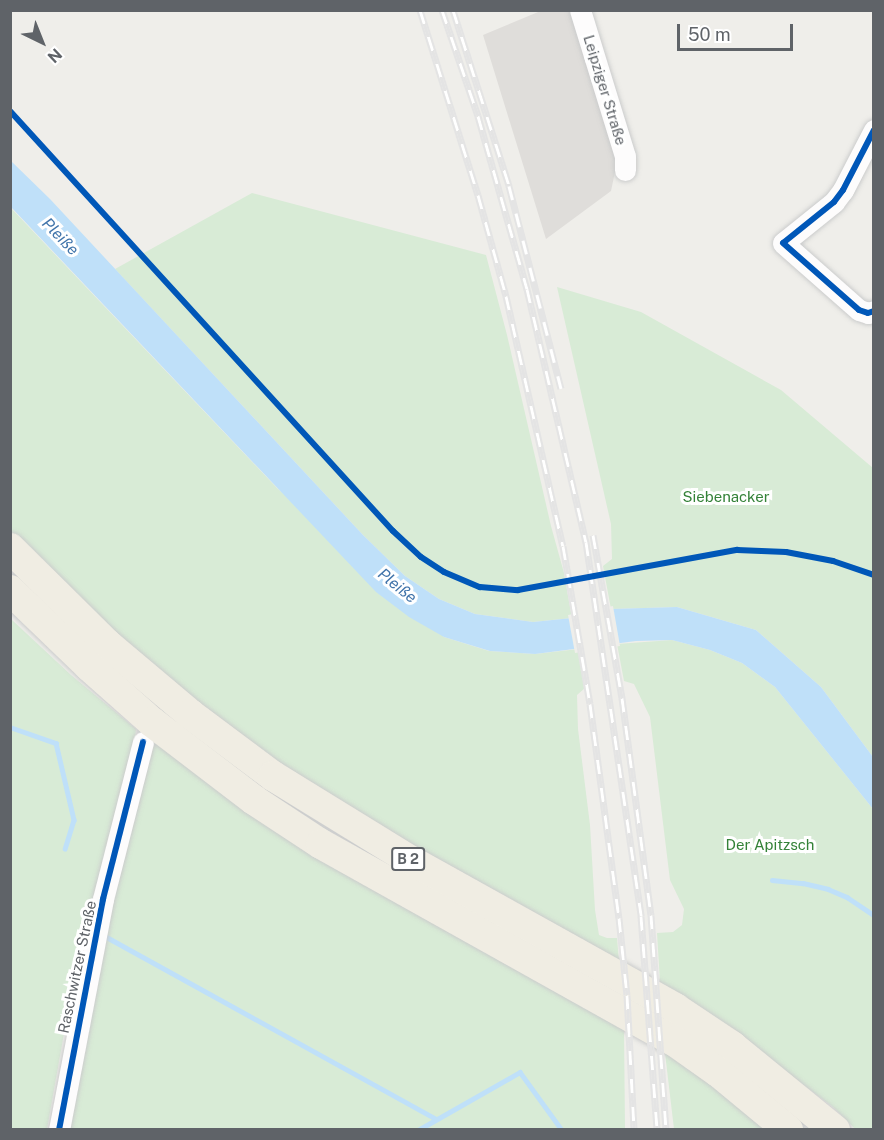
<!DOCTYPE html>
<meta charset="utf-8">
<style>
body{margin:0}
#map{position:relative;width:884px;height:1140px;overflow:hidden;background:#efeeea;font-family:"Public Sans",sans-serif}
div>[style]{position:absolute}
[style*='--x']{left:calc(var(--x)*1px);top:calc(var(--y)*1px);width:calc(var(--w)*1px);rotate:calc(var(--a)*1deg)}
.industrial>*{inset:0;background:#dfddda}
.green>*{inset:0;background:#d8ebd6}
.water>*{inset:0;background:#bfe0f9}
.pier>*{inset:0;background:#efeeea}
.stream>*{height:4.5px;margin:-2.25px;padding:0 2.25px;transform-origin:2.25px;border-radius:2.25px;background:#bfe0f9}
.roads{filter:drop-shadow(0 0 2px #cbcccc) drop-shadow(0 0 2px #cbcccc)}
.minor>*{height:21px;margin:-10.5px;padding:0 10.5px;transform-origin:10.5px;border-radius:10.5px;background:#fdfcfc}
.highway>*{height:30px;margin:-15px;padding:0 15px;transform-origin:15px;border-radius:15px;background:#f0ede3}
.rail>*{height:7px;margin-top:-3.5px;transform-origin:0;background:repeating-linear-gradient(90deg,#fff 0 14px,#e4e4e4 0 28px);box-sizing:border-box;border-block:2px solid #e4e4e4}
.cycleway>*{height:6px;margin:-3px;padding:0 3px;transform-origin:3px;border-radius:3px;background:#0057b8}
span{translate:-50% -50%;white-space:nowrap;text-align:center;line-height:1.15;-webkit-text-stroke:6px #fff;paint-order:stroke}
.shield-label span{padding:2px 4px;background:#fff;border:2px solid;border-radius:4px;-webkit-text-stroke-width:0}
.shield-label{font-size:14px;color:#5f6368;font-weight:700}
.street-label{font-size:15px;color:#5f6368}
.park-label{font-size:15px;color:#348238}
.water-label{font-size:16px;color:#4174aa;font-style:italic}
.frame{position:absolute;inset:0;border:12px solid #5f6368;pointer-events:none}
.north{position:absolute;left:12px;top:12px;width:60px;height:60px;-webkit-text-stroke:4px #fff;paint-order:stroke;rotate:137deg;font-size:16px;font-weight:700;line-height:24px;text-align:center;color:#5f6368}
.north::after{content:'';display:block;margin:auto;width:21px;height:27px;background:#5f6368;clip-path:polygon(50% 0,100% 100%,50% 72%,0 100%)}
.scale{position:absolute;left:677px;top:24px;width:116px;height:27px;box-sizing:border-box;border:3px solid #5f6368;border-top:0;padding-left:8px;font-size:18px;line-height:21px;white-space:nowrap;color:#5f6368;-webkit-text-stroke:4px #fff;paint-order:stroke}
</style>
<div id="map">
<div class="industrial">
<div style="clip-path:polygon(543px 10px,580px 11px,625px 156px,615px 172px,611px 191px,546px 239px,483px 35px)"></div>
</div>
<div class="green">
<div style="clip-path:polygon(252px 193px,486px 255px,507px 335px,551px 526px,564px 573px,572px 618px,533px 622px,475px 614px,439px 599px,405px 576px,363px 535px,115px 269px)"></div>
<div style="clip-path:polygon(10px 207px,277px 488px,444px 637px,489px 651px,535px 654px,578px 649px,585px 688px,577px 695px,578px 729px,590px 825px,595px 910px,599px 935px,607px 938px,617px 938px,619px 961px,334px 805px,190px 703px,40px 565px,11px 531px)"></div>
<div style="clip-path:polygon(557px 287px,641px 312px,781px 390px,873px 468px,873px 757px,821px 687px,756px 630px,677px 607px,611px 609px,603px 566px,612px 559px,611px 524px)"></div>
<div style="clip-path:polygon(11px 619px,71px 675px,136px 729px,134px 749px,88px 920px,86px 949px,78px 955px,47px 1129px,11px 1129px)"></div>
<div style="clip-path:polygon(672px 640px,710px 650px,742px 663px,775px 687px,873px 809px,873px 1129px,855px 1129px,833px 1107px,701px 1008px,660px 982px,657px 933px,673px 932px,682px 925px,684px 909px,670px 880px,650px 717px,634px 684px,624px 681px,617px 644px)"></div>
<div style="clip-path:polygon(155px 743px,624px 1029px,625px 1129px,66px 1130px,90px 991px,145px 753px)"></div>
<div style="clip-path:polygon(665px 1053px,718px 1088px,768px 1129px,674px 1129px)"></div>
</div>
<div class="water">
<div style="clip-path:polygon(11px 161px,50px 199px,363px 535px,405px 576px,439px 599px,475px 614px,533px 622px,572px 618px,611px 609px,677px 607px,756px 630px,821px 687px,873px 757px,873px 809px,775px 687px,742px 663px,710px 650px,672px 640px,636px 641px,535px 654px,490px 651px,444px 637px,409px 617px,376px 592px,11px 207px)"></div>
</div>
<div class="pier">
<div style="clip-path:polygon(613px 606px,620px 646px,575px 653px,568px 615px)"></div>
</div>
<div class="stream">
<div style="--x:10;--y:727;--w:49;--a:19.2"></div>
<div style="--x:56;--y:743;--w:79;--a:76.8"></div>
<div style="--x:74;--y:820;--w:30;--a:107"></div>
<div style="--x:772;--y:880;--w:31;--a:6"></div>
<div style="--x:803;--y:883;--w:26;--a:13"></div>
<div style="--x:828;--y:889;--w:21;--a:23"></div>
<div style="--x:847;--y:897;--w:32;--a:34"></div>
<div style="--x:103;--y:935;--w:380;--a:28.9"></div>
<div style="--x:418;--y:1130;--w:117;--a:-29.6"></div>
<div style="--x:520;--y:1072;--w:72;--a:54.1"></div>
</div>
<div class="roads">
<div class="minor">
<div style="--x:580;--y:10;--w:153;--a:72.9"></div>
<div style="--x:625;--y:156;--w:14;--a:90"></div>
<div style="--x:874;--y:130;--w:68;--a:117.3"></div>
<div style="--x:843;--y:190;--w:15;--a:127"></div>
<div style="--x:834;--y:202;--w:65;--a:141.2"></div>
<div style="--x:783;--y:243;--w:101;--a:41.4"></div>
<div style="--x:859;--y:310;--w:9;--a:18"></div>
<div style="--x:868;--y:313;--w:6;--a:-18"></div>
<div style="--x:59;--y:1130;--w:235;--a:-79.2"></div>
<div style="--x:103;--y:899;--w:162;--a:-75.7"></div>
</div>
<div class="highway">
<div style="--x:10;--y:548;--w:136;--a:44.7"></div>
<div style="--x:107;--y:644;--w:109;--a:40.1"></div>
<div style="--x:190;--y:714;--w:104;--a:36.8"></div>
<div style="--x:273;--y:776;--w:164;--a:31.6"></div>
<div style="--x:413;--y:862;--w:300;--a:29.1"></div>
<div style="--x:675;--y:1008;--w:69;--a:33.7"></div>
<div style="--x:732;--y:1046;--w:133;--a:39.2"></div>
<div style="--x:10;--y:590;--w:111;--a:43.9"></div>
<div style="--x:90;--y:667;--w:83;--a:41.6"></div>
<div style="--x:152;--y:722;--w:128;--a:37.4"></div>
<div style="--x:254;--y:800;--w:80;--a:33.3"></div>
<div style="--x:321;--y:844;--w:404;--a:29.2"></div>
<div style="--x:674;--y:1041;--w:54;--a:35.2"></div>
<div style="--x:718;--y:1072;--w:91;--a:39.6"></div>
</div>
</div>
<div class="rail">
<div style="--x:420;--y:10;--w:194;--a:72.6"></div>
<div style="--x:478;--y:195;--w:105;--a:74.5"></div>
<div style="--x:506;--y:296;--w:256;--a:77.2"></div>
<div style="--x:563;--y:546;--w:160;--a:80.3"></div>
<div style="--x:590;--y:704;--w:216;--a:82.3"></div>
<div style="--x:619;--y:918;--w:77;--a:84.1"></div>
<div style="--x:627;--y:995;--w:135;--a:87"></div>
<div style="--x:442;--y:10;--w:112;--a:71.2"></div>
<div style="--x:478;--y:116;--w:180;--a:74.2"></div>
<div style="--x:527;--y:289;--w:260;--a:76.9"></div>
<div style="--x:586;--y:542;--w:378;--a:81.6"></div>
<div style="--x:641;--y:916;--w:215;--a:85.7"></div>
<div style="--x:453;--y:10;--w:185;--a:72.3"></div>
<div style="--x:509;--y:186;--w:209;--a:75.6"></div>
<div style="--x:593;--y:535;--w:166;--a:79.9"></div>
<div style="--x:622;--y:698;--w:219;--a:82.4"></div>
<div style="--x:651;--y:915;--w:216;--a:86"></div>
</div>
<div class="cycleway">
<div style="--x:10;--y:111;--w:568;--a:47.64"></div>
<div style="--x:393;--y:531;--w:38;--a:43"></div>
<div style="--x:421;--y:557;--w:27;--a:33"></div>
<div style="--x:444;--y:572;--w:39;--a:23"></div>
<div style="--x:480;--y:587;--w:38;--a:5"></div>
<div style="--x:518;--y:590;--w:223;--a:-10.4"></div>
<div style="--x:737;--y:550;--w:49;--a:2.3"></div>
<div style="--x:786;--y:552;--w:48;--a:10.8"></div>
<div style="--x:833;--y:561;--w:43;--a:18.9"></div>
<div style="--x:874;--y:130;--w:68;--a:117.3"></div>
<div style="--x:843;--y:190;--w:15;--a:127"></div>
<div style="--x:834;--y:202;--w:65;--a:141.2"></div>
<div style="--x:783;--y:243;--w:101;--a:41.4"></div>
<div style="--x:859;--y:310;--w:9;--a:18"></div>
<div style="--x:868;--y:313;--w:6;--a:-18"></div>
<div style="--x:59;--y:1130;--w:235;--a:-79.2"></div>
<div style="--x:103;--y:899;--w:162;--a:-75.7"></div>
</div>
<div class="shield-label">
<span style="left:408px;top:859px">B 2</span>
</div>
<div class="street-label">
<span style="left:605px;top:90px;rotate:73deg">Leipziger Straße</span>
<span style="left:77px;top:967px;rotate:-78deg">Raschwitzer Straße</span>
</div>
<div class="park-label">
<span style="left:726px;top:497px">Siebenacker</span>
<span style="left:770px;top:845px">Der Apitzsch</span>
</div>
<div class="water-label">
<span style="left:60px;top:237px;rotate:46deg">Pleiße</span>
<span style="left:397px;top:586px;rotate:39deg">Pleiße</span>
</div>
<div class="frame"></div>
<div class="north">N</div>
<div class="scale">50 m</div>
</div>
